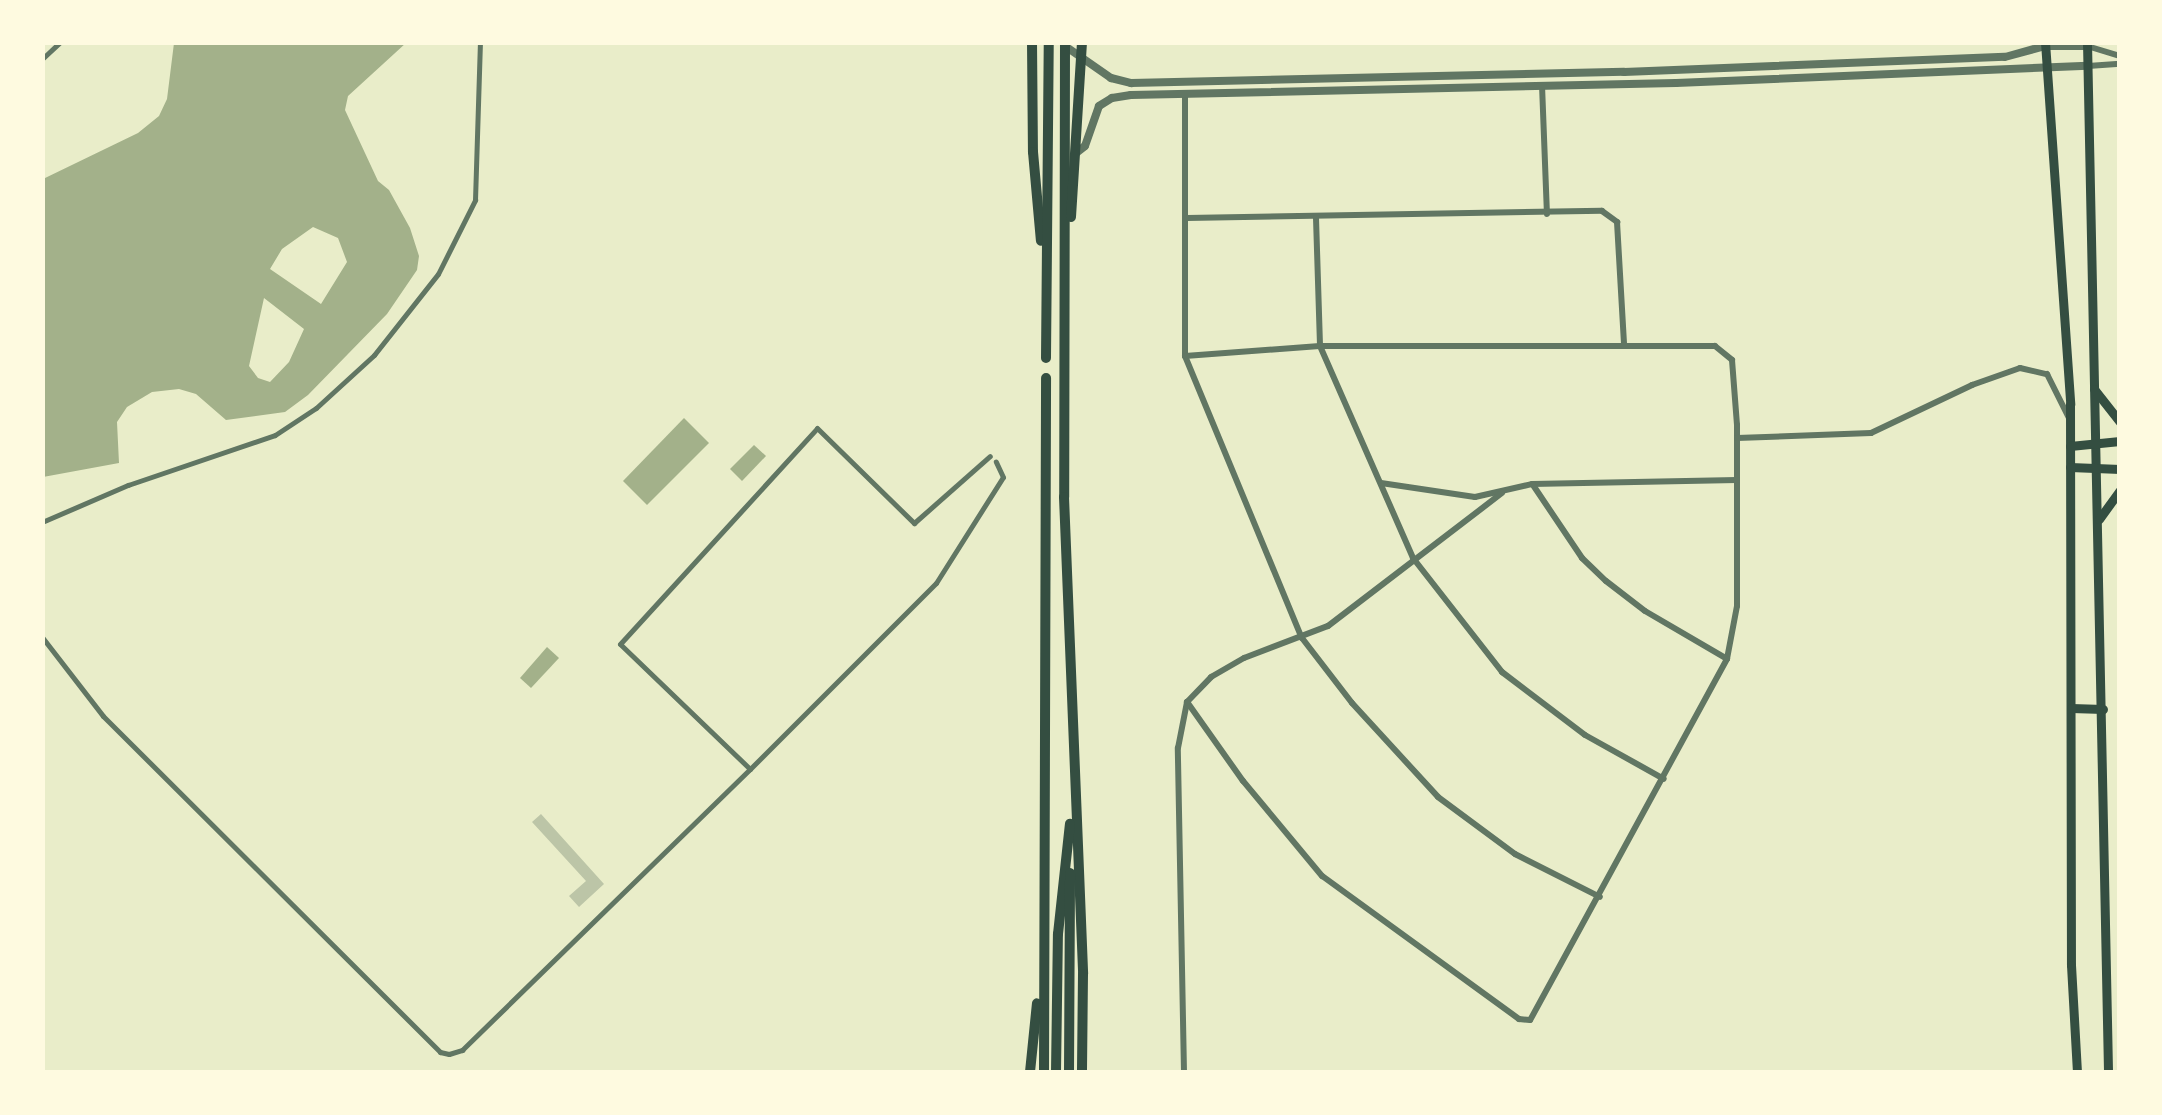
<!DOCTYPE html>
<style>
body{margin:0}
#map{position:relative;width:2162px;height:1115px;overflow:hidden;background:#e9edc9;font-family:Montserrat,sans-serif}
div>[style]{position:absolute}
[style*='--x']{left:calc(var(--x)*1px);top:calc(var(--y)*1px);width:calc(var(--w)*1px);rotate:calc(var(--a)*1deg)}
.water>*{inset:0;background:#a3b18a}
.building>*{inset:0;background:#bcc5a7}
.pedestrian>*{height:5px;margin:-2.5px;padding:0 2.5px;transform-origin:2.5px;border-radius:2.5px;background:#617663}
.minor>*{height:6px;margin:-3px;padding:0 3px;transform-origin:3px;border-radius:3px;background:#617663}
.tertiary>*{height:8px;margin:-4px;padding:0 4px;transform-origin:4px;border-radius:4px;background:#617663}
.secondary>*{height:9px;margin:-4.5px;padding:0 4.5px;transform-origin:4.5px;border-radius:4.5px;background:#344e41}
.primary>*{height:10px;margin:-5px;padding:0 5px;transform-origin:5px;border-radius:5px;background:#344e41}
span{translate:-50% -50%;white-space:nowrap;text-align:center;line-height:1.15;-webkit-text-stroke:8px #fefae0;paint-order:stroke}
.frame{position:absolute;inset:0;border:45px solid #fefae0;pointer-events:none}
</style>
<div id="map">
<div class="water">
<div style="clip-path:polygon(evenodd,174px 43px,406px 43px,348px 96px,345px 110px,378px 181px,389px 190px,410px 228px,419px 256px,417px 270px,387px 314px,308px 395px,285px 412px,226px 420px,196px 394px,179px 389px,152px 392px,127px 407px,117px 422px,119px 463px,43px 477px,43px 179px,138px 133px,159px 116px,167px 99px,174px 43px,313px 227px,338px 238px,347px 262px,321px 304px,270px 269px,282px 249px,313px 227px,174px 43px,264px 298px,304px 329px,289px 362px,270px 382px,258px 378px,249px 366px,264px 298px)"></div>
<div style="clip-path:polygon(684px 418px,709px 443px,647px 505px,623px 481px)"></div>
<div style="clip-path:polygon(754px 445px,766px 456px,742px 481px,730px 469px)"></div>
<div style="clip-path:polygon(547px 647px,559px 658px,531px 688px,520px 678px)"></div>
</div>
<div class="building">
<div style="clip-path:polygon(541px 814px,604px 884px,579px 907px,569px 896px,586px 881px,532px 822px)"></div>
</div>
<div class="pedestrian">
<div style="--x:42;--y:59;--w:25;--a:-43"></div>
<div style="--x:42;--y:522;--w:94;--a:-23.3"></div>
<div style="--x:128;--y:485;--w:155;--a:-18.8"></div>
<div style="--x:275;--y:435;--w:49;--a:-33.4"></div>
<div style="--x:316;--y:408;--w:79;--a:-42.4"></div>
<div style="--x:374;--y:355;--w:103;--a:-51.7"></div>
<div style="--x:438;--y:274;--w:83;--a:-63.4"></div>
<div style="--x:475;--y:200;--w:158;--a:-88.2"></div>
<div style="--x:42;--y:637;--w:100;--a:52.3"></div>
<div style="--x:103;--y:716;--w:476;--a:44.9"></div>
<div style="--x:440;--y:1052;--w:9;--a:13"></div>
<div style="--x:449;--y:1054;--w:14;--a:-17"></div>
<div style="--x:462;--y:1050;--w:402;--a:-44.3"></div>
<div style="--x:750;--y:769;--w:180;--a:-136.1"></div>
<div style="--x:620;--y:644;--w:292;--a:-47.6"></div>
<div style="--x:817;--y:428;--w:136;--a:44.4"></div>
<div style="--x:914;--y:523;--w:101;--a:-41.4"></div>
<div style="--x:750;--y:769;--w:263;--a:-45"></div>
<div style="--x:936;--y:583;--w:125;--a:-57.7"></div>
<div style="--x:1003;--y:477;--w:17;--a:-115"></div>
</div>
<div class="minor">
<div style="--x:2087;--y:46;--w:34;--a:17"></div>
<div style="--x:2088;--y:66;--w:32;--a:-4"></div>
<div style="--x:1542;--y:85;--w:129;--a:87.8"></div>
<div style="--x:1185;--y:94;--w:262;--a:90"></div>
<div style="--x:1185;--y:356;--w:305;--a:67.5"></div>
<div style="--x:1302;--y:638;--w:82;--a:52.4"></div>
<div style="--x:1352;--y:703;--w:127;--a:47.5"></div>
<div style="--x:1438;--y:797;--w:96;--a:36.5"></div>
<div style="--x:1515;--y:854;--w:95;--a:26.8"></div>
<div style="--x:1187;--y:218;--w:415;--a:-1"></div>
<div style="--x:1602;--y:211;--w:19;--a:36"></div>
<div style="--x:1617;--y:222;--w:123;--a:86.7"></div>
<div style="--x:1316;--y:218;--w:128;--a:88.2"></div>
<div style="--x:1320;--y:346;--w:232;--a:66.3"></div>
<div style="--x:1413;--y:558;--w:145;--a:52"></div>
<div style="--x:1502;--y:672;--w:104;--a:37.2"></div>
<div style="--x:1585;--y:735;--w:90;--a:29.1"></div>
<div style="--x:1185;--y:356;--w:135;--a:-4.2"></div>
<div style="--x:1320;--y:346;--w:395;--a:0"></div>
<div style="--x:1715;--y:346;--w:22;--a:39"></div>
<div style="--x:1732;--y:360;--w:65;--a:85.6"></div>
<div style="--x:1737;--y:425;--w:181;--a:90"></div>
<div style="--x:1737;--y:606;--w:54;--a:100.7"></div>
<div style="--x:1727;--y:659;--w:411;--a:118.6"></div>
<div style="--x:1530;--y:1020;--w:11;--a:-175"></div>
<div style="--x:1519;--y:1019;--w:243;--a:-144"></div>
<div style="--x:1322;--y:876;--w:124;--a:-129.7"></div>
<div style="--x:1243;--y:781;--w:97;--a:-125.3"></div>
<div style="--x:1737;--y:438;--w:134;--a:-2.1"></div>
<div style="--x:1871;--y:433;--w:112;--a:-25.4"></div>
<div style="--x:1972;--y:385;--w:51;--a:-19.5"></div>
<div style="--x:2020;--y:368;--w:28;--a:13"></div>
<div style="--x:2047;--y:374;--w:49;--a:63.4"></div>
<div style="--x:1381;--y:483;--w:95;--a:8.5"></div>
<div style="--x:1475;--y:497;--w:58;--a:-12.8"></div>
<div style="--x:1532;--y:484;--w:205;--a:-1.1"></div>
<div style="--x:1533;--y:485;--w:88;--a:56.1"></div>
<div style="--x:1582;--y:558;--w:33;--a:44"></div>
<div style="--x:1606;--y:581;--w:49;--a:37.6"></div>
<div style="--x:1645;--y:611;--w:95;--a:30.3"></div>
<div style="--x:1184;--y:1072;--w:324;--a:-91.1"></div>
<div style="--x:1178;--y:748;--w:47;--a:-78.9"></div>
<div style="--x:1187;--y:702;--w:35;--a:-46"></div>
<div style="--x:1211;--y:677;--w:38;--a:-30"></div>
<div style="--x:1244;--y:658;--w:90;--a:-20.9"></div>
<div style="--x:1328;--y:626;--w:219;--a:-37.4"></div>
</div>
<div class="tertiary">
<div style="--x:1065;--y:46;--w:56;--a:34.8"></div>
<div style="--x:1111;--y:78;--w:21;--a:14"></div>
<div style="--x:1131;--y:83;--w:493;--a:-1.3"></div>
<div style="--x:1624;--y:72;--w:381;--a:-2.3"></div>
<div style="--x:2005;--y:57;--w:41;--a:-15.4"></div>
<div style="--x:2045;--y:46;--w:42;--a:0"></div>
<div style="--x:1076;--y:153;--w:11;--a:-38"></div>
<div style="--x:1085;--y:146;--w:42;--a:-70.7"></div>
<div style="--x:1099;--y:106;--w:15;--a:-32"></div>
<div style="--x:1112;--y:98;--w:19;--a:-9"></div>
<div style="--x:1131;--y:95;--w:545;--a:-1.26"></div>
<div style="--x:1676;--y:83;--w:412;--a:-2.4"></div>
</div>
<div class="secondary">
<div style="--x:2045;--y:42;--w:363;--a:86"></div>
<div style="--x:2070;--y:404;--w:561;--a:89.9"></div>
<div style="--x:2071;--y:965;--w:107;--a:86.8"></div>
<div style="--x:2087;--y:42;--w:1030;--a:88.83"></div>
<div style="--x:2094;--y:389;--w:42;--a:51.8"></div>
<div style="--x:2070;--y:446;--w:50;--a:-5.7"></div>
<div style="--x:2070;--y:467;--w:50;--a:2.3"></div>
<div style="--x:2099;--y:519;--w:36;--a:-54"></div>
<div style="--x:2071;--y:708;--w:32;--a:2"></div>
</div>
<div class="primary">
<div style="--x:1032;--y:42;--w:110;--a:89.5"></div>
<div style="--x:1033;--y:152;--w:89;--a:84.9"></div>
<div style="--x:1065;--y:42;--w:455;--a:90.1"></div>
<div style="--x:1064;--y:497;--w:477;--a:87.7"></div>
<div style="--x:1083;--y:974;--w:98;--a:90.6"></div>
<div style="--x:1071;--y:217;--w:175;--a:-86.4"></div>
<div style="--x:1046;--y:358;--w:316;--a:-89.5"></div>
<div style="--x:1030;--y:1072;--w:69;--a:-84.2"></div>
<div style="--x:1044;--y:1072;--w:694;--a:-89.83"></div>
<div style="--x:1056;--y:1072;--w:138;--a:-89.2"></div>
<div style="--x:1058;--y:934;--w:111;--a:-83.8"></div>
<div style="--x:1069;--y:1072;--w:199;--a:-89.7"></div>
</div>
<div class="frame"></div>
</div>
